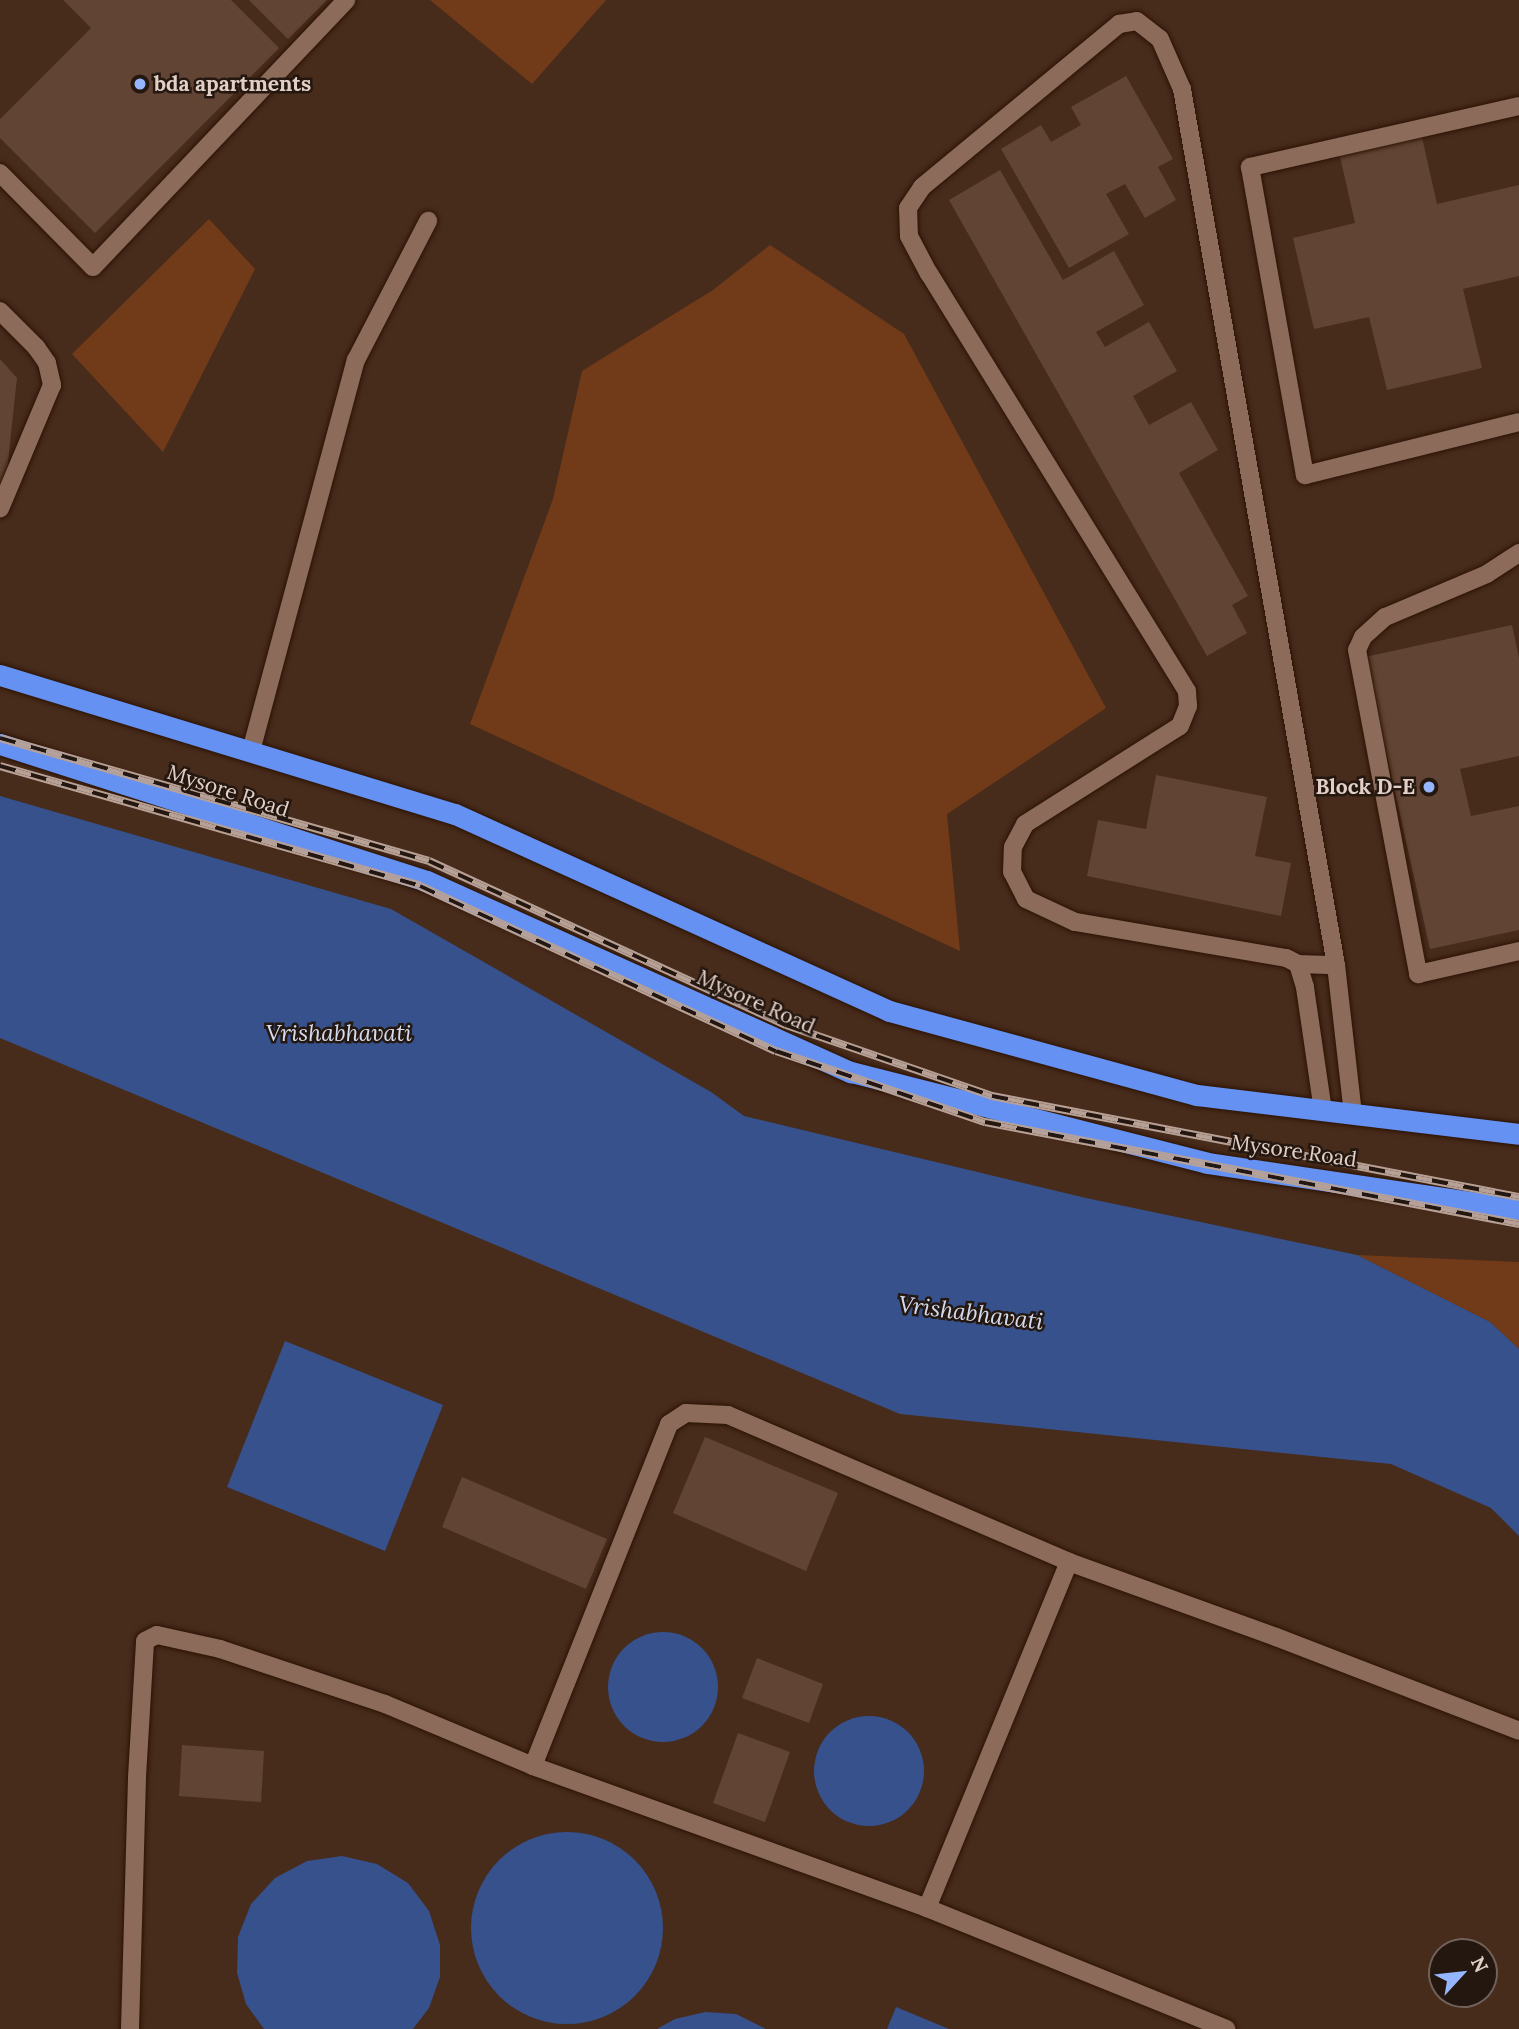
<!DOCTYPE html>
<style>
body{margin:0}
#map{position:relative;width:1519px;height:2029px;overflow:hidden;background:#472b1b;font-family:Lora,serif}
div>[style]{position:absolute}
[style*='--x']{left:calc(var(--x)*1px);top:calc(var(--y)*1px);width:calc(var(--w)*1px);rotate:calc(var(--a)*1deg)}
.green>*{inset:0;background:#713b1a}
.water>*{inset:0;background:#36518c}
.round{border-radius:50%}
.building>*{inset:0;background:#624434}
.roads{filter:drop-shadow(0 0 2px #2c1304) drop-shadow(0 0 2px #2c1304)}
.minor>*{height:18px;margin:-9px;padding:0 9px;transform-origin:9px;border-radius:9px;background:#8c6b5a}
.highway>*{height:21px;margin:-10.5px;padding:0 10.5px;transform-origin:10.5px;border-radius:10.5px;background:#6591f2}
.rail>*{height:8px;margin-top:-4px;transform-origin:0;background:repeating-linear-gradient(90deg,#241710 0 16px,#b7a196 0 32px);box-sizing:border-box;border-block:2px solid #b7a196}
.dots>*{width:19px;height:19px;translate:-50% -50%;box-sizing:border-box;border:4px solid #241710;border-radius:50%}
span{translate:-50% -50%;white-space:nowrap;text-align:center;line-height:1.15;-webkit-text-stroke:5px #241710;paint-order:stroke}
.poi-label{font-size:21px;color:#e2cfc6;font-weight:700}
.left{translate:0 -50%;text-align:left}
.right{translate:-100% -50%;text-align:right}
.street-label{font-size:21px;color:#e2cfc6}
.water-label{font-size:23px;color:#d3dcee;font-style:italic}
.north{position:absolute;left:1428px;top:1938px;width:70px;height:70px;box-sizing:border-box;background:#241710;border:2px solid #706159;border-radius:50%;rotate:63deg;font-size:19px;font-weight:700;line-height:28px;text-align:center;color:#e2cfc6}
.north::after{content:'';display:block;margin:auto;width:24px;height:32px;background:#95b6fd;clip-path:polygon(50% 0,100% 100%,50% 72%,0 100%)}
</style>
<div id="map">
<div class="green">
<div style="clip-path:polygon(430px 0,606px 0,532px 84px)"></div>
<div style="clip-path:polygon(209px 219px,255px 269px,163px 452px,72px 354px)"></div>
<div style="clip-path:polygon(770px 245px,904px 334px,1106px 708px,947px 814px,960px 951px,470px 724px,553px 499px,582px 371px,713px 290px)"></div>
<div style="clip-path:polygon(1357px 1255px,1519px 1262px,1519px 1349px,1490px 1322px)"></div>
</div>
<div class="water">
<div style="clip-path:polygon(0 796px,391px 909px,711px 1092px,744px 1116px,1086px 1198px,1357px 1255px,1490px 1322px,1519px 1349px,1519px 1536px,1491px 1508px,1391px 1464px,900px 1414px,0 1038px)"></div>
<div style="clip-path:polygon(285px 1341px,443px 1405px,385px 1551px,227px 1487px)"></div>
<div class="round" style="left:608px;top:1632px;width:110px;height:110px"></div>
<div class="round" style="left:814px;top:1716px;width:110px;height:110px"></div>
<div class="round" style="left:471px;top:1832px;width:192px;height:192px"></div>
<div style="clip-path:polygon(342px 1856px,377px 1864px,408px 1883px,429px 1911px,440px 1945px,440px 1977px,429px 2008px,413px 2029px,264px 2029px,246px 2004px,237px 1973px,238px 1937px,251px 1904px,275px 1878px,307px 1861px)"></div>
<div style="clip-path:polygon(896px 2007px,949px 2029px,887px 2029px)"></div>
<div style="clip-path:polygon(705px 2012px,736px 2014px,766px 2029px,657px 2029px,675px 2019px)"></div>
</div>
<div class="building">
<div style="clip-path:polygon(63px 0,231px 0,279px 48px,95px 233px,0 138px,0 119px,91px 28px)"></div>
<div style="clip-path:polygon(249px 0,327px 0,288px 39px)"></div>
<div style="clip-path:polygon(1126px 76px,1173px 159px,1158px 167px,1176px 200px,1145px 218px,1125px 184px,1106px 194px,1129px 234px,1069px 268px,1001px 149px,1041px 125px,1051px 142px,1081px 125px,1071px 107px)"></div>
<div style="clip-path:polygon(1421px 133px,1437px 204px,1519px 185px,1519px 276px,1463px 289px,1482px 368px,1387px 390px,1369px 317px,1314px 329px,1293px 238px,1355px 223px,1339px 152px)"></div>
<div style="clip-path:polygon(1000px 170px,1063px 280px,1114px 251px,1144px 305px,1096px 332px,1105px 347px,1149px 322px,1177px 371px,1133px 396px,1149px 425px,1191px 402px,1218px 450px,1179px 473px,1248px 596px,1232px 605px,1247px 633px,1207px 656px,949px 200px)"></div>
<div style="clip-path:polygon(0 359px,17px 378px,6px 480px,0 486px)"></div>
<div style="clip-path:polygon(1512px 625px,1519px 658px,1519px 756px,1460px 769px,1471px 816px,1519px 806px,1519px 930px,1430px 949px,1365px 657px)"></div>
<div style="clip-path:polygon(1156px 775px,1267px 797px,1255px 856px,1291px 863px,1281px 916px,1087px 876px,1098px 820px,1146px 829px)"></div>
<div style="clip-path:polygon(705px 1437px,838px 1493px,806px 1571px,673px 1513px)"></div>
<div style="clip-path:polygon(462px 1477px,607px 1539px,586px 1589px,442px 1527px)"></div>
<div style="clip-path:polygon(757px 1658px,823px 1684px,809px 1723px,742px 1698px)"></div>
<div style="clip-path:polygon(738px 1733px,790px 1752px,765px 1822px,713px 1803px)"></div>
<div style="clip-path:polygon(182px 1745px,264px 1751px,261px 1802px,179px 1796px)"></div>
</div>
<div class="roads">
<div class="minor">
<div style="--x:1519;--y:106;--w:276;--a:167.2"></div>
<div style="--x:1250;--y:167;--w:313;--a:79.9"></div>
<div style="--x:1305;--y:475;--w:220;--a:-13.9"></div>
<div style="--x:0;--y:173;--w:132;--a:45.3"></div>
<div style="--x:93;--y:267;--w:368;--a:-46.5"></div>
<div style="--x:0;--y:311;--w:51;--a:45"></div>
<div style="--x:36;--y:347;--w:19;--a:55"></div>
<div style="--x:47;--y:363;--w:23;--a:77"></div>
<div style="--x:52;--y:385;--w:134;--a:112.8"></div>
<div style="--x:1519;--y:553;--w:38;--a:147"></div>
<div style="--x:1487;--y:574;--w:111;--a:157.1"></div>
<div style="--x:1385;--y:617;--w:30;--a:138"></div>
<div style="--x:1363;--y:637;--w:14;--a:115"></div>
<div style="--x:1357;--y:650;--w:330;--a:79.3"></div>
<div style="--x:1418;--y:974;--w:104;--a:-12.8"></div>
<div style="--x:251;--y:751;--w:405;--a:-75"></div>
<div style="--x:356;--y:360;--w:157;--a:-62.6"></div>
<div style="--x:1298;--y:964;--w:38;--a:2"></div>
<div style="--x:1323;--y:1111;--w:125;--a:-98.3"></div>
<div style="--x:1305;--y:987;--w:24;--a:-107"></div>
<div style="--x:1298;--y:964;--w:13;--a:-153"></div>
<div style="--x:1286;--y:958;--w:214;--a:-170.3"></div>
<div style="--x:1075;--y:922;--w:54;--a:-154.9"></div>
<div style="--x:1026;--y:899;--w:30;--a:-117"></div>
<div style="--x:1012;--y:872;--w:25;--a:-88"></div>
<div style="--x:1013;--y:847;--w:26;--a:-62"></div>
<div style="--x:1025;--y:824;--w:183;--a:-32.3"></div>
<div style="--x:1180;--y:726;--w:22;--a:-68"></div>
<div style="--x:1188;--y:706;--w:15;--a:-94"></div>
<div style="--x:1187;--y:691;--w:490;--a:-121.7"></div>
<div style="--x:929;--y:274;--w:43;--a:-117.8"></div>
<div style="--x:909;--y:236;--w:28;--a:-92"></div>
<div style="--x:908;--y:208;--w:25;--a:-56"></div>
<div style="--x:922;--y:187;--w:256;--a:-39.6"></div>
<div style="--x:1119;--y:24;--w:18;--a:-9"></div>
<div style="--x:1137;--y:21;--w:29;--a:38"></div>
<div style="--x:1160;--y:39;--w:55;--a:66.3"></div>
<div style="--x:1182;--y:89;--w:889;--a:80.03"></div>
<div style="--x:1336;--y:965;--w:150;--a:83.5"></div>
<div style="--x:533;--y:1766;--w:368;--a:-68.3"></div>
<div style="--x:669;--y:1424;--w:20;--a:-33"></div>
<div style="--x:686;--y:1413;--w:42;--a:2.7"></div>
<div style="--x:728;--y:1415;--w:371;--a:23.3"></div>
<div style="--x:1069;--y:1562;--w:220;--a:19.9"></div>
<div style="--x:1276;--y:1637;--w:261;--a:21.1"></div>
<div style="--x:927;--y:1908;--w:374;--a:-67.7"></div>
<div style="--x:130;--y:2029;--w:252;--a:-88.4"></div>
<div style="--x:137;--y:1777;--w:136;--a:-86.6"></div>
<div style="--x:145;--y:1641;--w:13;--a:-27"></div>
<div style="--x:157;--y:1635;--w:65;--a:12.5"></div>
<div style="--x:220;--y:1649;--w:174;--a:18.4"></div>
<div style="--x:385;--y:1704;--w:160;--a:22.7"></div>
<div style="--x:533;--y:1766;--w:419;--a:19.8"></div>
<div style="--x:927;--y:1908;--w:323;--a:22"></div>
</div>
<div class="highway">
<div style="--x:0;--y:675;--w:476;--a:17"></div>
<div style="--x:455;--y:814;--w:477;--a:24.4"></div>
<div style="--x:889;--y:1011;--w:319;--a:15.3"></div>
<div style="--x:1197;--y:1095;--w:324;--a:6.9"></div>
<div style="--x:0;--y:744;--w:448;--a:17.8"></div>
<div style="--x:427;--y:881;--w:465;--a:24.3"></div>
<div style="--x:851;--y:1072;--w:367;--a:14.3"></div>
<div style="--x:1207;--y:1163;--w:315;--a:8.4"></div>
</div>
</div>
<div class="rail">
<div style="--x:0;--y:738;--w:446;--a:16"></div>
<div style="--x:429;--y:861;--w:393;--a:24.7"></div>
<div style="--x:786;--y:1025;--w:218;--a:19"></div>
<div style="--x:992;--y:1096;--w:537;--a:10.85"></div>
<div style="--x:0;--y:766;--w:437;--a:15.9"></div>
<div style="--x:420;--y:886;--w:392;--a:24.9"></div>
<div style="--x:776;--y:1051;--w:221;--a:18.8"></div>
<div style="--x:985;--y:1122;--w:544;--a:10.81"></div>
</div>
<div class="dots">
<div style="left:140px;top:84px;background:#95b6fd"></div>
<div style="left:1429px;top:787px;background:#95b6fd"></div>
</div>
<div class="poi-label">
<span class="left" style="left:154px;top:84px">bda apartments</span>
<span class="right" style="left:1415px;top:787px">Block D-E</span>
</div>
<div class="street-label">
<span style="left:228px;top:791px;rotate:18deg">Mysore Road</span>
<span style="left:756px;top:1002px;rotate:24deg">Mysore Road</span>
<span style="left:1294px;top:1151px;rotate:8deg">Mysore Road</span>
</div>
<div class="water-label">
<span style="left:339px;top:1033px">Vrishabhavati</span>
<span style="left:971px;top:1313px;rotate:7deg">Vrishabhavati</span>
</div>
<div class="north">N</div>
</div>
